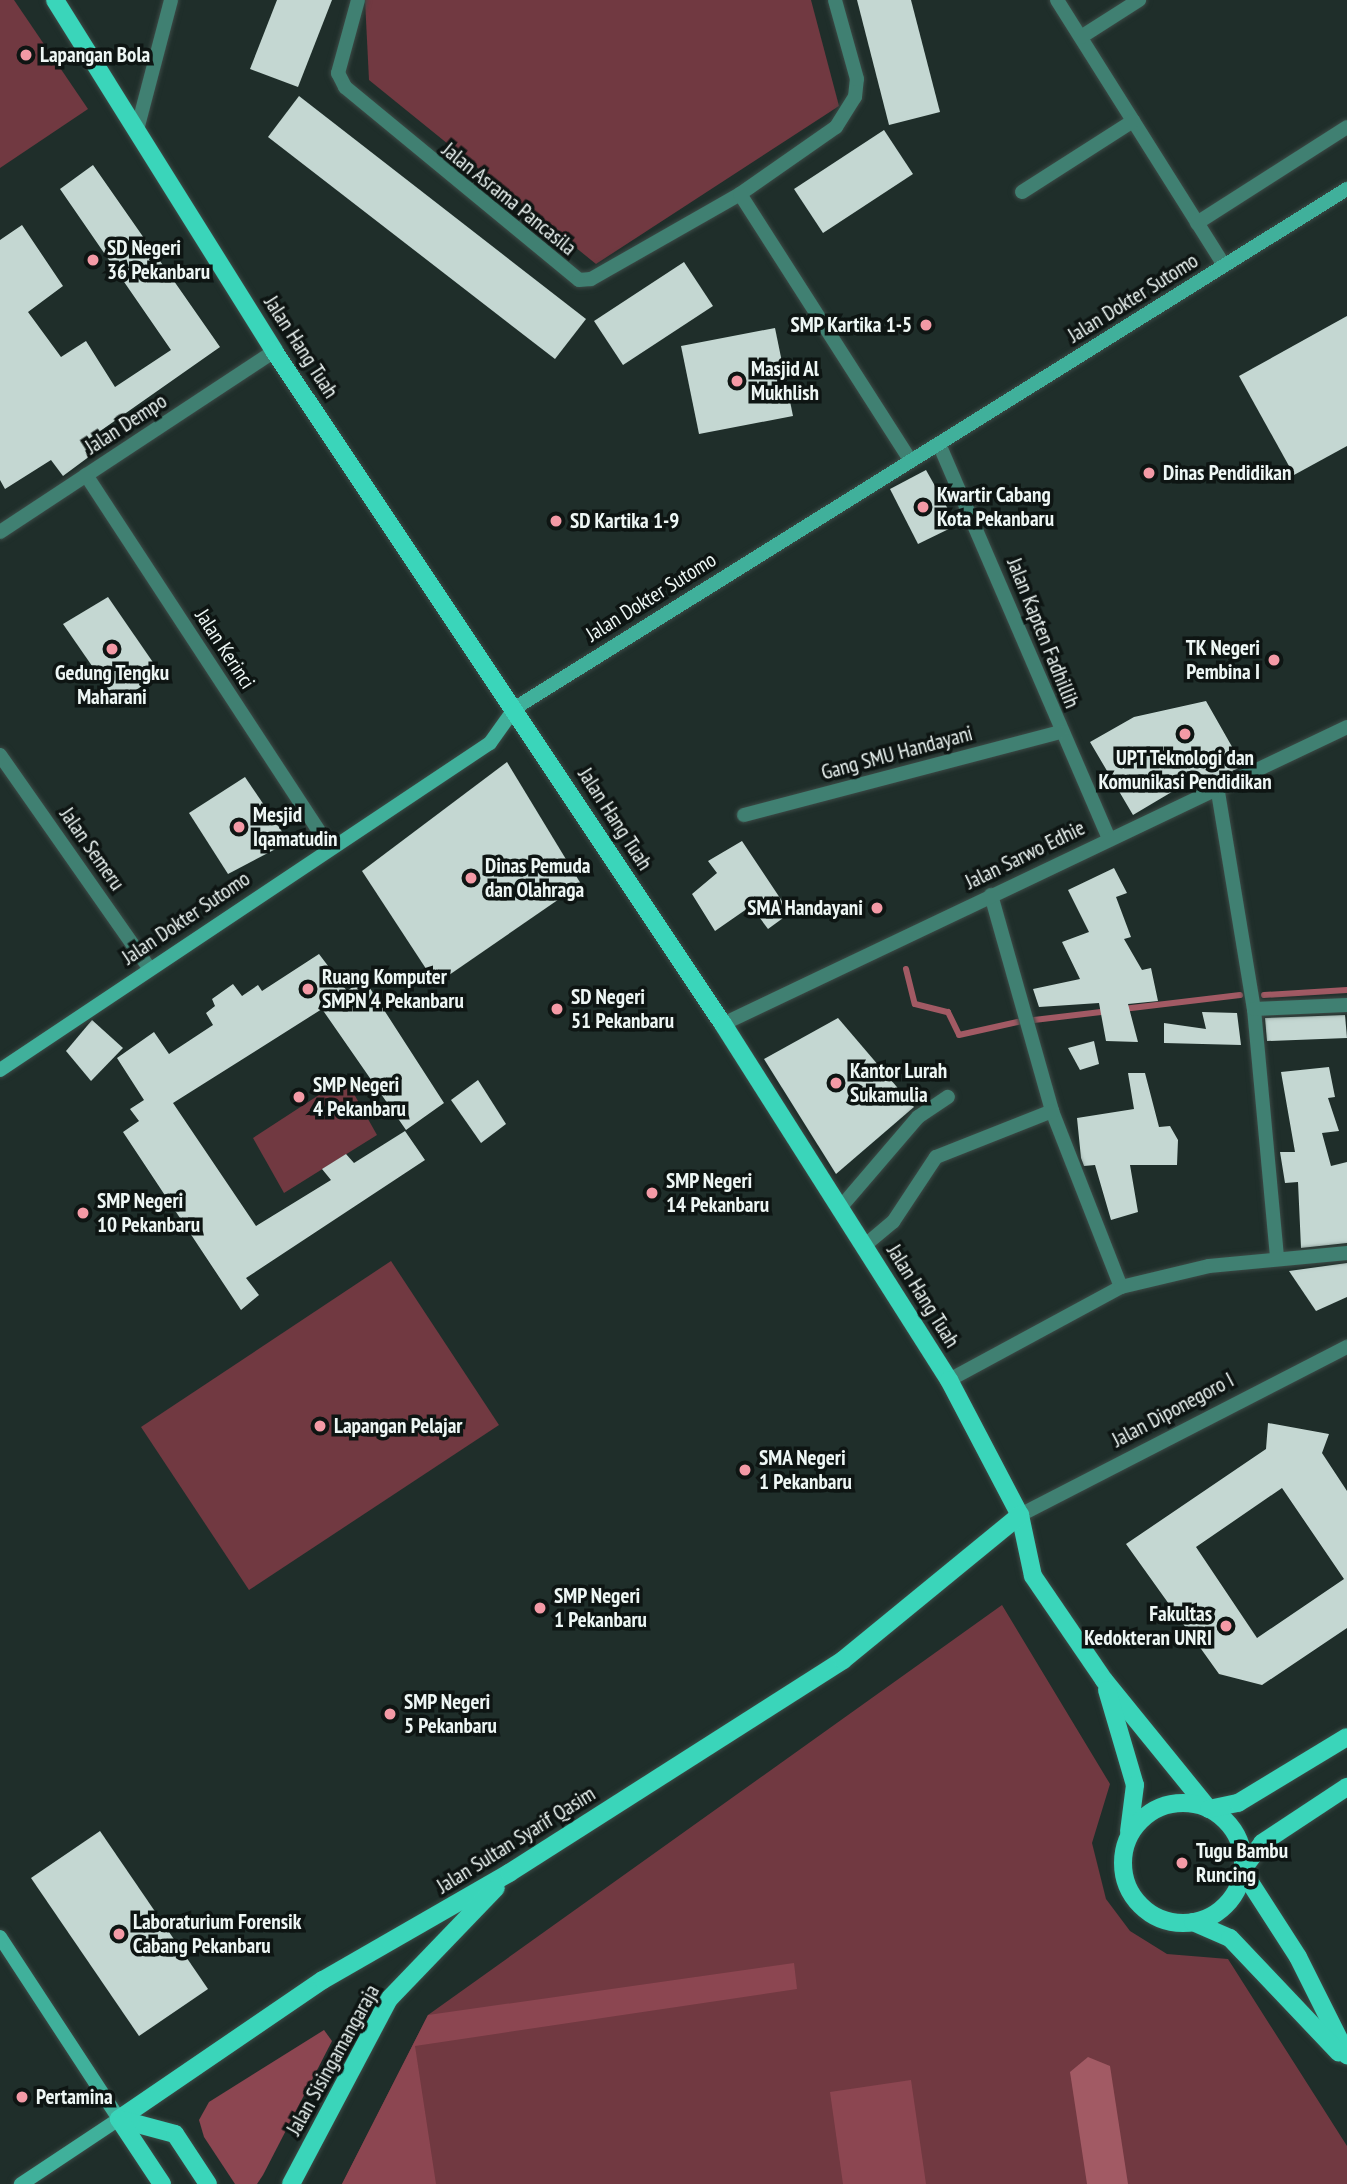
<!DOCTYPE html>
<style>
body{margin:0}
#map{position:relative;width:1347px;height:2184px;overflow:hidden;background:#1f2e2a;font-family:"PT Sans Narrow",sans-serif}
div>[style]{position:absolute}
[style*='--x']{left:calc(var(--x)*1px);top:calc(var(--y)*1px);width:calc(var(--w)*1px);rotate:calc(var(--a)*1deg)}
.green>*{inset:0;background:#713941}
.forest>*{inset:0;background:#8c4651}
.water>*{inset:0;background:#a25a64}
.stream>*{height:6px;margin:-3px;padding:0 3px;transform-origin:3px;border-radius:3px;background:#a25a64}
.building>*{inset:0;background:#c4d7d2}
.roads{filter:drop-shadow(0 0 2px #3c4a46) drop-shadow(0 0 2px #3c4a46)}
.street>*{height:14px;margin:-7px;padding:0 7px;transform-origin:7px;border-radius:7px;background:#408072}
.secondary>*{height:14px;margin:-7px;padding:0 7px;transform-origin:7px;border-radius:7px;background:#40b09b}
.primary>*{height:18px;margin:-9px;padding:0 9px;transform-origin:9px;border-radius:9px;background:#3ad5ba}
.primary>.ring{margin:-9px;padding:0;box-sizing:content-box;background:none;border:18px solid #3ad5ba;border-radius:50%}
.dots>*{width:19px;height:19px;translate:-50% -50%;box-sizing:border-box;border:4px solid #0e1513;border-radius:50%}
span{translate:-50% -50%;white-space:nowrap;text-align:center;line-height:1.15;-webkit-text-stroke:7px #0e1513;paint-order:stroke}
.poi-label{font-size:21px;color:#eef7f5;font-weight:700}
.left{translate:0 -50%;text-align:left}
.right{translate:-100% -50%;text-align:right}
.street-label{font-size:21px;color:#eef7f5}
</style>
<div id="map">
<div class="green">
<div style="clip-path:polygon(0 0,14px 0,88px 109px,0 168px)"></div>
<div style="clip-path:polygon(365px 0,811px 0,839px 106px,596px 264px,369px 80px)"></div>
<div style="clip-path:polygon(345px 1078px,377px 1135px,284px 1193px,253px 1138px)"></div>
<div style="clip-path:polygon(391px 1261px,499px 1425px,249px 1590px,141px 1427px)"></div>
<div style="clip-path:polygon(1002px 1605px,1110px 1784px,1092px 1843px,1106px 1899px,1130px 1931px,1167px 1954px,1228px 1959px,1347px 2146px,1347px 2184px,342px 2184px,428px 2015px)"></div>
</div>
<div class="forest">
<div style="clip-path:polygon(794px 1963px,797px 1989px,415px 2046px,436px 2184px,342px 2184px,428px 2015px)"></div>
<div style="clip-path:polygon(324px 2030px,332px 2041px,263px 2175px,257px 2184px,235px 2184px,204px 2137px,199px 2120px,209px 2102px)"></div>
<div style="clip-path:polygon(911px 2080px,926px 2184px,843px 2184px,830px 2092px)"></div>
</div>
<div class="water">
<div style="clip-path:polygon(1088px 2057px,1110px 2066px,1128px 2184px,1087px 2184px,1070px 2072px)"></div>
</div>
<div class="stream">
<div style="--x:906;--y:969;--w:36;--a:76"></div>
<div style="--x:915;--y:1004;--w:34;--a:14"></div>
<div style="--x:948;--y:1012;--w:25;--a:64"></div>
<div style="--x:959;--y:1035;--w:65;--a:-12.5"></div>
<div style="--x:1264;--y:995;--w:83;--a:-3.4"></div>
<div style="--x:1123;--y:1009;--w:118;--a:-6.8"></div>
<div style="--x:1034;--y:1020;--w:76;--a:-6.8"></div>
</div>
<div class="building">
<div style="clip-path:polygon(277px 0,332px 0,298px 87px,250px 69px)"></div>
<div style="clip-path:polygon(857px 0,911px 0,940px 112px,889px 125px)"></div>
<div style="clip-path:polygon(299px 96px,586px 319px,555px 359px,268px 137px)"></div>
<div style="clip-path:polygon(884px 130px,913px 174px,823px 233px,794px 189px)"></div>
<div style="clip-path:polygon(93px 165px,220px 347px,86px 441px,94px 453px,63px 476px,51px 460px,5px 489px,0 480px,0 240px,22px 225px,63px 286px,28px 312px,61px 357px,86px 341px,115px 387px,171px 350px,60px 189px)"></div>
<div style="clip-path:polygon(684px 262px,713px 306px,623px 365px,594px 321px)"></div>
<div style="clip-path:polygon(1347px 316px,1347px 446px,1294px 475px,1239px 376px)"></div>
<div style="clip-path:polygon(775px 328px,793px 416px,699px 434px,681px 346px)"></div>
<div style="clip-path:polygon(926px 470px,957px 525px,918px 544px,890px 489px)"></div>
<div style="clip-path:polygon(108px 597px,161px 674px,117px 702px,63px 624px)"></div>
<div style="clip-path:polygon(1206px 701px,1243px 766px,1207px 783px,1202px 774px,1133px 815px,1090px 742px,1134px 717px)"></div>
<div style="clip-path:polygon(507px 762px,581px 884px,436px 984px,362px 871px)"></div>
<div style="clip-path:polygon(245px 777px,289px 842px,228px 874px,189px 813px)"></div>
<div style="clip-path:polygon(742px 841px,790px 913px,768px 929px,751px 906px,715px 931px,692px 894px,717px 873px,708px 861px)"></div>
<div style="clip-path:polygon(1114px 868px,1127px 893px,1116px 897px,1131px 937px,1124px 939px,1142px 970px,1151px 968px,1158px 1001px,1128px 1004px,1138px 1042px,1106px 1041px,1099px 1003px,1039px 1007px,1033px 989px,1080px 979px,1062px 942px,1089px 932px,1068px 890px)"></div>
<div style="clip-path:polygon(319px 954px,347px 991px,364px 979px,444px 1103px,406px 1130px,322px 1009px,173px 1103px,256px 1226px,331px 1180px,322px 1169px,346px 1154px,354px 1163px,405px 1131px,425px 1160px,246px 1278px,259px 1295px,241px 1310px,123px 1132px,139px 1121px,130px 1109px,144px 1100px,117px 1058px,154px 1032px,169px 1054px,213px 1025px,206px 1013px,215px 1006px,212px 999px,233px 984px,242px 996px,258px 985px,262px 991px)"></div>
<div style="clip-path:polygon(1202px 1012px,1237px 1013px,1241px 1045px,1164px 1043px,1164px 1023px,1206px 1029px)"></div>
<div style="clip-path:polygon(1345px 1015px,1347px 1038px,1267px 1041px,1265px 1018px)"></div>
<div style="clip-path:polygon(838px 1018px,914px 1107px,836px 1174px,764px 1059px)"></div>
<div style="clip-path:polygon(92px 1020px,123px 1048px,91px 1081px,66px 1051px)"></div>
<div style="clip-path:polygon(1094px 1041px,1099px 1064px,1080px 1070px,1068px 1048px)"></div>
<div style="clip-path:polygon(1329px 1067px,1335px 1097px,1328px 1098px,1339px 1131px,1322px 1133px,1331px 1166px,1347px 1162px,1347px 1243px,1301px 1248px,1298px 1182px,1285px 1183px,1280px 1152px,1295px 1152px,1281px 1072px)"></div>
<div style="clip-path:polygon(1128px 1073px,1145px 1073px,1159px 1127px,1170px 1126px,1178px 1140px,1177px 1165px,1130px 1165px,1138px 1212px,1111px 1220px,1095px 1165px,1084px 1166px,1081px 1158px,1077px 1118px,1134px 1109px)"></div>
<div style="clip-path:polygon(478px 1080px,506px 1124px,481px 1143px,451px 1100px)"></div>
<div style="clip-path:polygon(1347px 1263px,1347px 1297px,1316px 1311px,1289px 1271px)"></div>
<div style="clip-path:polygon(evenodd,1268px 1423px,1329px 1434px,1322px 1453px,1347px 1491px,1347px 1628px,1262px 1685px,1219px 1674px,1126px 1544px,1266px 1449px,1268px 1423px,1282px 1488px,1344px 1579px,1257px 1638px,1196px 1547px,1282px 1488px)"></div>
<div style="clip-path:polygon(100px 1831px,208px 1989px,139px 2036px,31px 1878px)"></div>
</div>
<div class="roads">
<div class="street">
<div style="--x:358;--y:0;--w:76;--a:105.3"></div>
<div style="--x:338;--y:73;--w:16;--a:63"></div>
<div style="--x:345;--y:87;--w:303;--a:39.5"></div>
<div style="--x:579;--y:280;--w:12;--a:-5"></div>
<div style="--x:591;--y:279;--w:172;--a:-29.7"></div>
<div style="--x:740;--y:194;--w:117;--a:-34.9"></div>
<div style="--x:836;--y:127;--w:36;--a:-58"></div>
<div style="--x:855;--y:97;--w:18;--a:-84"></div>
<div style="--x:857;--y:79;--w:82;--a:-105.6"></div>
<div style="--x:1057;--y:0;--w:313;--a:57.8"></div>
<div style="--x:1081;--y:37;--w:69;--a:-32.5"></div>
<div style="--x:138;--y:126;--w:130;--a:-75.3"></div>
<div style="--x:1022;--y:192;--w:132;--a:-32.6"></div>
<div style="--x:740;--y:194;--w:317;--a:57.4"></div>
<div style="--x:1197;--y:223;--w:178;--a:-32.6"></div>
<div style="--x:939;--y:444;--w:428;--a:66.7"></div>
<div style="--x:86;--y:475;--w:443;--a:56.8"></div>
<div style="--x:0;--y:532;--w:328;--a:-33.4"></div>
<div style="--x:0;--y:755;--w:260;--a:55"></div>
<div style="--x:1217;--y:786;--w:226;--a:80.6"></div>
<div style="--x:1254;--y:1009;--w:251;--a:84.7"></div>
<div style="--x:744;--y:815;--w:327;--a:-14.7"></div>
<div style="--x:991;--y:895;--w:224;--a:74.2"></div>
<div style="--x:1052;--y:1111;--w:189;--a:68.6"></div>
<div style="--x:1254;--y:1009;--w:93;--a:-2.5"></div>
<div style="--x:723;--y:1024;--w:691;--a:-25.45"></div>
<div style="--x:840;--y:1208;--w:120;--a:-49.4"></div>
<div style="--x:918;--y:1117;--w:36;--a:-34"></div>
<div style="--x:864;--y:1246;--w:38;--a:-40"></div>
<div style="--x:893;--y:1222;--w:78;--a:-56.5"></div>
<div style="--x:936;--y:1157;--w:125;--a:-21.6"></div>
<div style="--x:949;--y:1380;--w:196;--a:-28.4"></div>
<div style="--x:1121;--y:1287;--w:90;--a:-13.4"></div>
<div style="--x:1209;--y:1266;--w:139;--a:-5.4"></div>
<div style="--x:1020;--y:1515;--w:368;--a:-27.2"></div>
</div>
<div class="secondary">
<div style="--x:0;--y:1070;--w:589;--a:-33.72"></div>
<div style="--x:490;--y:743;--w:43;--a:-54.5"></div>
<div style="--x:515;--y:708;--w:981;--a:-31.96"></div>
<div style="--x:0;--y:1937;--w:217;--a:56.8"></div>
<div style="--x:119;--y:2119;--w:118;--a:146.4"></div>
</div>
<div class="primary">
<div style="--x:55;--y:0;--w:414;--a:58"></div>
<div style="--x:274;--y:351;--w:809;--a:56.29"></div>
<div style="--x:723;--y:1024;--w:422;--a:57.6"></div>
<div style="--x:949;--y:1380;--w:153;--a:62.3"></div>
<div style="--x:1020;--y:1515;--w:62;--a:78"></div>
<div style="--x:1033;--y:1576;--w:126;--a:55.7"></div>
<div style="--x:1104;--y:1680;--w:166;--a:50.9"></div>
<div style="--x:1107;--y:1690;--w:99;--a:73.6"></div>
<div style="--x:1135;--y:1785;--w:47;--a:97.3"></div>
<div class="ring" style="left:1123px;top:1803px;width:102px;height:102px"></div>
<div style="--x:1209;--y:1809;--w:30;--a:-12"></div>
<div style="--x:1238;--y:1803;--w:127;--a:-31.2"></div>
<div style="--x:1242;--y:1870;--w:103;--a:57.2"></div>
<div style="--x:1298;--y:1957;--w:110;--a:63.4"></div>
<div style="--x:1242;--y:1870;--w:34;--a:-53"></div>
<div style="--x:1262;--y:1843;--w:102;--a:-33.4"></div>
<div style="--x:1193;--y:1922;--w:40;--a:23.4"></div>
<div style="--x:1230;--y:1938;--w:158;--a:46.5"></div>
<div style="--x:119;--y:2119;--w:247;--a:-34.3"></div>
<div style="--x:323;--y:1980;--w:215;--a:-29.9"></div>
<div style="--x:509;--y:1873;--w:396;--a:-32.5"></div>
<div style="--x:843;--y:1660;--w:229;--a:-39.3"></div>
<div style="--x:119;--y:2119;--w:58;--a:15"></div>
<div style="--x:175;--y:2134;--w:60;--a:56.6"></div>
<div style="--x:119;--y:2119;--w:78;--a:56.5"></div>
<div style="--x:291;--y:2184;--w:209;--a:-62.1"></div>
<div style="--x:389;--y:1999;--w:154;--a:-46.1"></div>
</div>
</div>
<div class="dots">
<div style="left:26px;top:55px;background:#f49aa6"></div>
<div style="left:93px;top:260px;background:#f49aa6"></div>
<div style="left:926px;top:325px;background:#f49aa6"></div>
<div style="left:737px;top:381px;background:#f49aa6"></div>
<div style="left:1149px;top:473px;background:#f49aa6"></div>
<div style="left:923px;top:507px;background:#f49aa6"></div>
<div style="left:556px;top:521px;background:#f49aa6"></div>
<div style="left:112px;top:649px;background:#f49aa6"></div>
<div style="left:1274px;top:660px;background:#f49aa6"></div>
<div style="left:1185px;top:734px;background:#f49aa6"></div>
<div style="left:239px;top:827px;background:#f49aa6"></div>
<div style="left:471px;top:878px;background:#f49aa6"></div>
<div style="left:877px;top:908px;background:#f49aa6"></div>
<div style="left:308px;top:989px;background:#f49aa6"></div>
<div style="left:557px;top:1009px;background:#f49aa6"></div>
<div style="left:836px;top:1083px;background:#f49aa6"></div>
<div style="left:299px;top:1097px;background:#f49aa6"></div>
<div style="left:652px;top:1193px;background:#f49aa6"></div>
<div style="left:83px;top:1213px;background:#f49aa6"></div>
<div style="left:320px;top:1426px;background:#f49aa6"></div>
<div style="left:745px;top:1470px;background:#f49aa6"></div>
<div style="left:540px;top:1608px;background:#f49aa6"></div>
<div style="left:1226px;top:1626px;background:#f49aa6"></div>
<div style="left:390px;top:1714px;background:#f49aa6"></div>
<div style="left:1182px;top:1863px;background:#f49aa6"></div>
<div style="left:119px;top:1934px;background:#f49aa6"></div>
<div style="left:22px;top:2097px;background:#f49aa6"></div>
</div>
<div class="poi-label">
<span class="left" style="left:40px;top:55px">Lapangan Bola</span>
<span class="left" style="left:107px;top:260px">SD Negeri<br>36 Pekanbaru</span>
<span class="right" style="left:912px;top:325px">SMP Kartika 1-5</span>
<span class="left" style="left:751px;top:381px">Masjid Al<br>Mukhlish</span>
<span class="left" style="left:1163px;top:473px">Dinas Pendidikan</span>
<span class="left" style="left:937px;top:507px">Kwartir Cabang<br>Kota Pekanbaru</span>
<span class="left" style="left:570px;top:521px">SD Kartika 1-9</span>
<span class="right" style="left:1260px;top:660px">TK Negeri<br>Pembina I</span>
<span style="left:112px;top:685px">Gedung Tengku<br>Maharani</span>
<span style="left:1185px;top:770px">UPT Teknologi dan<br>Komunikasi Pendidikan</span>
<span class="left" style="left:253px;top:827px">Mesjid<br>Iqamatudin</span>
<span class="left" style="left:485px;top:878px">Dinas Pemuda<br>dan Olahraga</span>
<span class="right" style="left:863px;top:908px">SMA Handayani</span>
<span class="left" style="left:322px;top:989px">Ruang Komputer<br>SMPN 4 Pekanbaru</span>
<span class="left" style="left:571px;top:1009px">SD Negeri<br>51 Pekanbaru</span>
<span class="left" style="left:850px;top:1083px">Kantor Lurah<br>Sukamulia</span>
<span class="left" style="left:313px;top:1097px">SMP Negeri<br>4 Pekanbaru</span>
<span class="left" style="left:666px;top:1193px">SMP Negeri<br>14 Pekanbaru</span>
<span class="left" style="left:97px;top:1213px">SMP Negeri<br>10 Pekanbaru</span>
<span class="left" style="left:334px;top:1426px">Lapangan Pelajar</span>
<span class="left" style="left:759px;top:1470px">SMA Negeri<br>1 Pekanbaru</span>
<span class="left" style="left:554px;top:1608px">SMP Negeri<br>1 Pekanbaru</span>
<span class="right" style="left:1212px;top:1626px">Fakultas<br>Kedokteran UNRI</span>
<span class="left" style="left:404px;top:1714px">SMP Negeri<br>5 Pekanbaru</span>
<span class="left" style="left:1196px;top:1863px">Tugu Bambu<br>Runcing</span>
<span class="left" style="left:133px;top:1934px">Laboraturium Forensik<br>Cabang Pekanbaru</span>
<span class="left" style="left:36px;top:2097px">Pertamina</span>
</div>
<div class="street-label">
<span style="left:509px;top:199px;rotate:39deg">Jalan Asrama Pancasila</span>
<span style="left:1133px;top:298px;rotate:-32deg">Jalan Dokter Sutomo</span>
<span style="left:301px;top:347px;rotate:57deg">Jalan Hang Tuah</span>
<span style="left:126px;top:424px;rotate:-33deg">Jalan Dempo</span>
<span style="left:651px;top:597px;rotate:-32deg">Jalan Dokter Sutomo</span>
<span style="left:1043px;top:633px;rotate:68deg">Jalan Kapten Fadhillih</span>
<span style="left:225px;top:649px;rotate:57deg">Jalan Kerinci</span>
<span style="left:897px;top:753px;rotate:-15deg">Gang SMU Handayani</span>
<span style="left:615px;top:819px;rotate:57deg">Jalan Hang Tuah</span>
<span style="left:92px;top:849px;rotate:55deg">Jalan Semeru</span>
<span style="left:1025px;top:855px;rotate:-26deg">Jalan Sarwo Edhie</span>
<span style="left:186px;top:918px;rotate:-34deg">Jalan Dokter Sutomo</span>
<span style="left:923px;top:1296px;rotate:58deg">Jalan Hang Tuah</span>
<span style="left:1173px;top:1410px;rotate:-28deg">Jalan Diponegoro I</span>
<span style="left:516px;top:1840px;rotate:-32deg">Jalan Sultan Syarif Qasim</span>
<span style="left:333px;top:2060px;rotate:-61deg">Jalan Sisingamangaraja</span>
</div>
</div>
